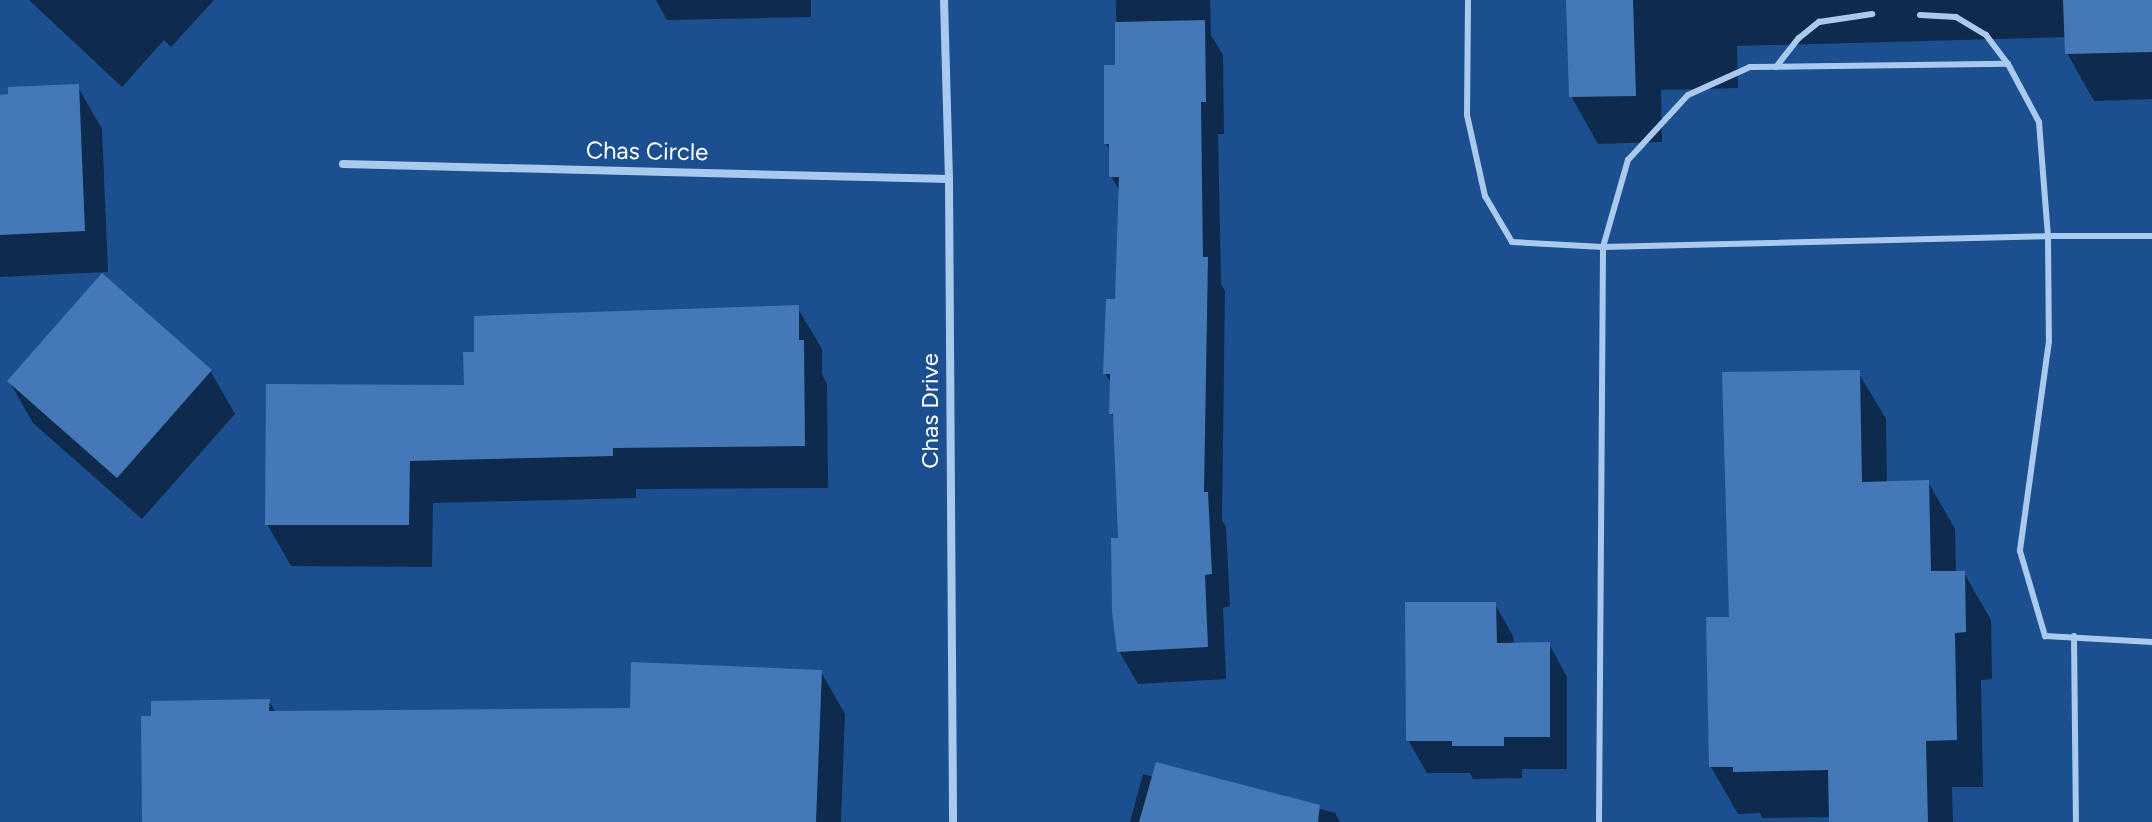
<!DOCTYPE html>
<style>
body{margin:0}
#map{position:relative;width:2152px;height:822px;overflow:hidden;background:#1b4f8f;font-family:Figtree,sans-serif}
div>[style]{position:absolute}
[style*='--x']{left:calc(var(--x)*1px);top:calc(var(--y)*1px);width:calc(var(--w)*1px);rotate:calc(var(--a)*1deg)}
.shadow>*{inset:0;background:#0007}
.building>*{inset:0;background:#4478b7}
.service>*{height:6px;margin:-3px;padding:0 3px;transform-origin:3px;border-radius:3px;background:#a9c9ee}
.minor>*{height:8px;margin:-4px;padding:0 4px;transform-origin:4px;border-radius:4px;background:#a9c9ee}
span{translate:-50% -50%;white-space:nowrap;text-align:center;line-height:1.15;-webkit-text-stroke:7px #1b4f8f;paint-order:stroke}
.street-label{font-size:24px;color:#fff}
</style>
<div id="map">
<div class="shadow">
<div style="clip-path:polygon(29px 0,214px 0,171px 47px,164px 40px,122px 87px)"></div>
<div style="clip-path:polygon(656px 0,811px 0,811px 17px,667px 20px)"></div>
<div style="clip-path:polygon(1116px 0,1210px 0,1211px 35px,1223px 55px,1224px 134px,1218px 134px,1221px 284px,1225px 291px,1222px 520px,1226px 527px,1230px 606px,1223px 608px,1226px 679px,1138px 684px,1119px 651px,1120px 540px,1115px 420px,1111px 414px,1112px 385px,1105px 373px,1117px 301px,1120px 192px,1111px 176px,1111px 153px,1106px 144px,1117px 67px)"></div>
<div style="clip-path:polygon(1568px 0,2152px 0,2152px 99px,2094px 101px,2067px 53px,2066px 37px,1737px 46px,1738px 88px,1661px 90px,1662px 142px,1598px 144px,1571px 96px)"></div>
<div style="clip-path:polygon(78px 87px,102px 129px,108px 272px,0 277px,0 97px)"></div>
<div style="clip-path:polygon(103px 276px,211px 372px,235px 414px,142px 519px,33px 423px,9px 381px)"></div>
<div style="clip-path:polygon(797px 307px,822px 349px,822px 374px,827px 384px,828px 488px,636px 489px,636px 498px,433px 503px,432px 567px,291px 566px,267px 524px,466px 387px)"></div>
<div style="clip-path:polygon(1858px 372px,1886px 419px,1887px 483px,1928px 482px,1955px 529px,1956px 573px,1964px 573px,1991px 620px,1992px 679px,1981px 680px,1983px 787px,1952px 787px,1953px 822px,1831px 822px,1831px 817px,1762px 818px,1760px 813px,1738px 814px,1711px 767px,1731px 619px)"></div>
<div style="clip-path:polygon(1495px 604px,1513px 636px,1514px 644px,1549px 644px,1567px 677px,1567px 769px,1522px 769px,1522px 778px,1473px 779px,1470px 773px,1427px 773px,1408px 740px)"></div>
<div style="clip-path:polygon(821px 672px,845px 714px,841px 822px,144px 822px,269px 701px,276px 713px,632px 710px)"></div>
<div style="clip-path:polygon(1158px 764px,1335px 813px,1340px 822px,1130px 822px,1143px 774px,1154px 777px)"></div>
</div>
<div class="building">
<div style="clip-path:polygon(1566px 0,1633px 0,1636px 96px,1569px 97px)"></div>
<div style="clip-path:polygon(2063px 0,2152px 0,2152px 52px,2065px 54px)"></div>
<div style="clip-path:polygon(1205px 20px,1206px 102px,1201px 102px,1203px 257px,1208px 257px,1204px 492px,1208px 492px,1212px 574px,1205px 575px,1208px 647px,1117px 652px,1112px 612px,1111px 538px,1118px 538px,1113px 414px,1109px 414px,1110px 374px,1103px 374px,1106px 299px,1115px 299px,1119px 177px,1109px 177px,1109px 144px,1104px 144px,1104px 65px,1115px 65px,1115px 22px)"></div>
<div style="clip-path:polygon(79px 84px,85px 231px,0 235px,0 95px,8px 94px,8px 87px)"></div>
<div style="clip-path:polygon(102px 273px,212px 370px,117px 478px,7px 381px)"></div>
<div style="clip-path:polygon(799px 305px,799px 340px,804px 340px,805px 446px,613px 448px,613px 456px,410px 461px,409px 525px,265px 525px,266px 384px,464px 385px,463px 352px,474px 352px,474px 316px)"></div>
<div style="clip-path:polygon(1860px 370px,1862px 482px,1929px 480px,1931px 571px,1965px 571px,1966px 632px,1955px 633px,1957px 740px,1926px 741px,1928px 822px,1829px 822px,1828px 770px,1733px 772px,1733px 767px,1709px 767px,1706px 617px,1729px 617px,1722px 372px)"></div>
<div style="clip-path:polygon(1405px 602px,1496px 602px,1497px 643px,1550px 642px,1550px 737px,1504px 737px,1504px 746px,1452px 746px,1452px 741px,1406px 741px)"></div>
<div style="clip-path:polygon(631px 662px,822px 670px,816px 822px,142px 822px,141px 716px,151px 716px,151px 701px,270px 699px,269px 711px,630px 708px)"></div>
<div style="clip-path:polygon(1156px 762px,1320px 805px,1318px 822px,1139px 822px)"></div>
</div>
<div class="service">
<div style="--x:1468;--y:0;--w:115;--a:90.5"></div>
<div style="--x:1467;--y:115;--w:83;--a:77.5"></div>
<div style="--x:1485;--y:196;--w:53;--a:59.6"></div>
<div style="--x:1512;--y:242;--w:91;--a:3.1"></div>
<div style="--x:1603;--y:247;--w:445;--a:-1.4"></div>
<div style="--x:2048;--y:236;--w:105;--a:89.5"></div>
<div style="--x:2049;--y:341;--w:212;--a:97.9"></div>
<div style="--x:2020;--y:551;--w:89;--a:73.6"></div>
<div style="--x:2045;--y:636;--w:107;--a:3.2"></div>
<div style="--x:1920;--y:15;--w:36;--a:3"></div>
<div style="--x:1956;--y:17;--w:35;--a:31"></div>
<div style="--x:1986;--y:35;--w:36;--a:53"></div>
<div style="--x:1776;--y:67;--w:37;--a:-52"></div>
<div style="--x:1799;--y:38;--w:26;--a:-39"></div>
<div style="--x:1819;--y:22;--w:54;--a:-8.6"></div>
<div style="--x:2074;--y:636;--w:186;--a:89.4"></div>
<div style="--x:1599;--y:822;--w:575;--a:-89.6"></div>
<div style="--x:1603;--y:247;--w:91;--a:-74"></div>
<div style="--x:1628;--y:160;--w:88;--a:-47.3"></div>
<div style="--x:1688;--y:95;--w:68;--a:-24.3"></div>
<div style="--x:1750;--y:67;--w:258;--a:-0.7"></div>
<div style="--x:2008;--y:64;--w:66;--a:61.9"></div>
<div style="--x:2039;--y:122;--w:114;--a:85.5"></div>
<div style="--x:2048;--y:236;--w:104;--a:0"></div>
</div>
<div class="minor">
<div style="--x:944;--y:0;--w:179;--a:88.4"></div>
<div style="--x:949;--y:179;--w:643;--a:89.64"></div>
<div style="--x:343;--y:164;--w:606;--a:1.42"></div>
</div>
<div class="street-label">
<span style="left:647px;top:151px;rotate:1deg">Chas Circle</span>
<span style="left:930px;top:411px;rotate:-90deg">Chas Drive</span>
</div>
</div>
